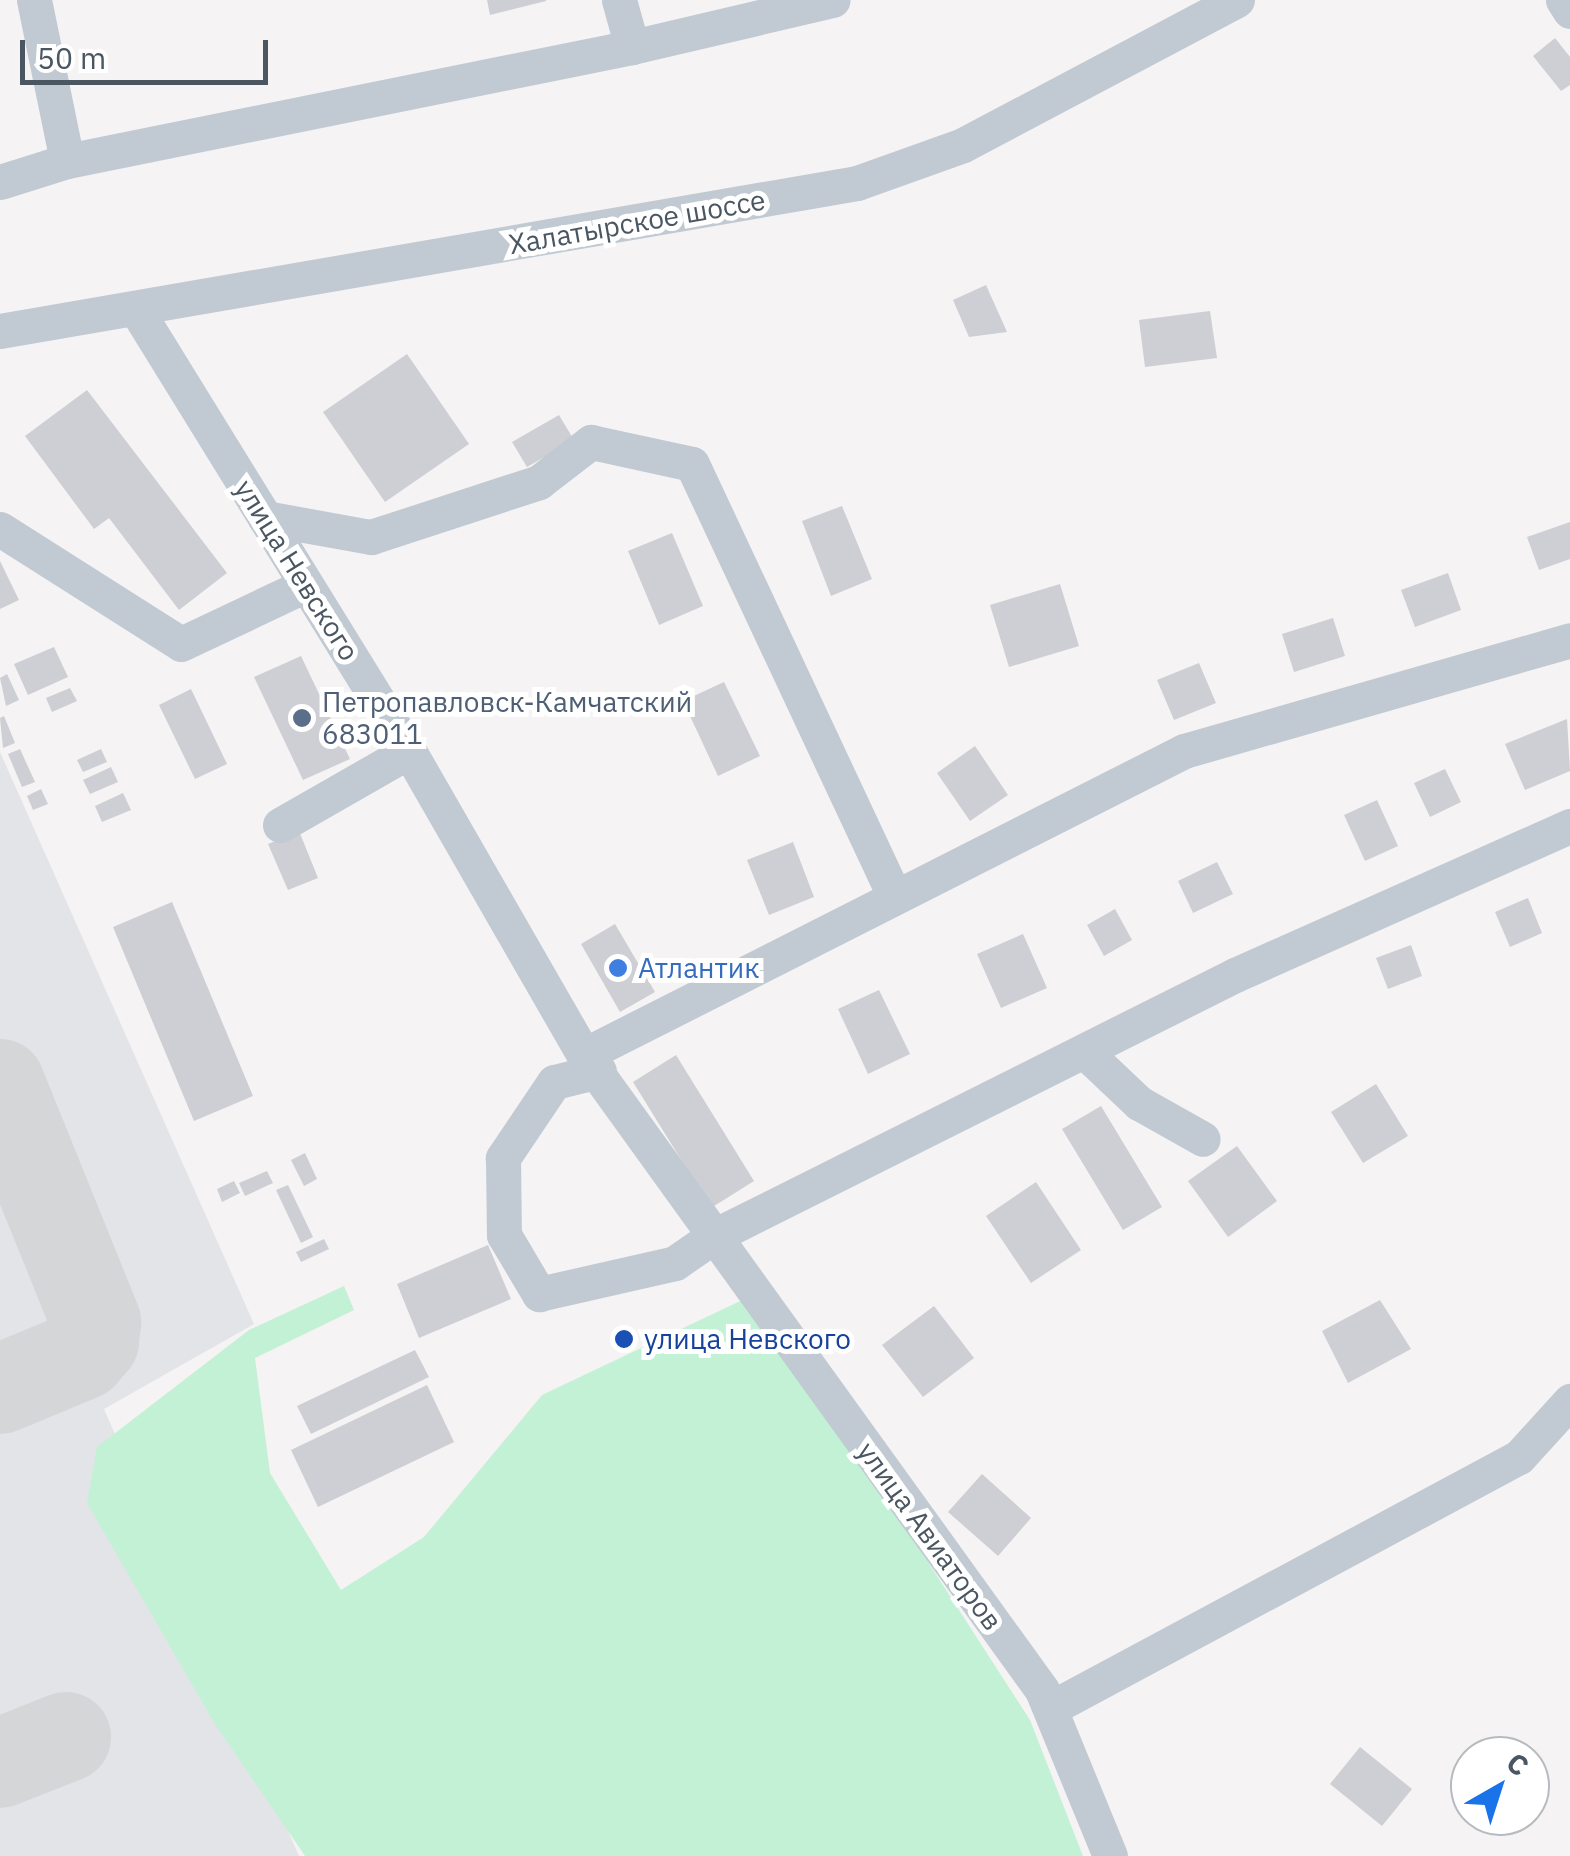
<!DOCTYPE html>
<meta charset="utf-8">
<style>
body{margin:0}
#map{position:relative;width:1570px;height:1856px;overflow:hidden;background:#f5f3f3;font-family:"IBM Plex Sans",sans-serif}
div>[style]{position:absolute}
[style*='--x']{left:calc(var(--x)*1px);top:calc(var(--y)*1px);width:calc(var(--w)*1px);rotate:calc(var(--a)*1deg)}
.airport>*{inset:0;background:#e2e4e7}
.green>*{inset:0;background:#c3f1d5}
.taxiway>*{height:90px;margin:-45px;padding:0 45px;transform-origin:45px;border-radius:45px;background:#d5d6d8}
.building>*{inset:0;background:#cdcfd5}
.minor>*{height:35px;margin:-17.5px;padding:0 17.5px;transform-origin:17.5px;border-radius:17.5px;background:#c1cad2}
.dots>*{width:28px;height:28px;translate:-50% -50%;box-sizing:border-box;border:5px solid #fff;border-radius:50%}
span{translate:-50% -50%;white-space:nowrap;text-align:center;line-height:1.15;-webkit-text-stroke:10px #fff;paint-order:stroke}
.street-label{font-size:28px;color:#4a5661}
.service-label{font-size:28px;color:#4e5e75}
.left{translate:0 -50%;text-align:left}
.shop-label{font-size:28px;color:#366cbe}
.transit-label{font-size:28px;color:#164399}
.north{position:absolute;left:1450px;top:1736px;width:100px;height:100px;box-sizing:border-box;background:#fff;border:2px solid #b7bbc0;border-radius:50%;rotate:39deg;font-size:28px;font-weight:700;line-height:40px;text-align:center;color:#4a5661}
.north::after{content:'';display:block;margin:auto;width:35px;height:45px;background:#1a73e8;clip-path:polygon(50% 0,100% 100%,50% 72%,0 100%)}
.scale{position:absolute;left:20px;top:40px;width:248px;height:45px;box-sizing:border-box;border:5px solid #4a5661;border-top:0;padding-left:12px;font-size:30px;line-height:35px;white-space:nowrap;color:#4a5661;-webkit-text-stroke:8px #fff;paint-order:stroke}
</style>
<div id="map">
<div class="airport">
<div style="clip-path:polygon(0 752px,254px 1324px,104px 1409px,299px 1856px,0 1856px)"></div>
</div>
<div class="green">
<div style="clip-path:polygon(344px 1286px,354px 1310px,255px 1358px,270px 1473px,341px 1590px,424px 1537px,542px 1395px,755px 1294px,1030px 1720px,1083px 1856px,305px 1856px,215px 1724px,87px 1503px,97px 1447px,249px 1330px)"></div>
</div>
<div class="taxiway">
<div style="--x:0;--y:1084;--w:257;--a:68"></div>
<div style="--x:96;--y:1322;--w:19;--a:96"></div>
<div style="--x:94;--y:1341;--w:18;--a:131"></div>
<div style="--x:82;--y:1355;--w:89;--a:157.5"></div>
<div style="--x:0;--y:1763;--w:71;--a:-21.5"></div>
</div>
<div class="building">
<div style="clip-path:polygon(487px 0,546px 0,546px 1px,490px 15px)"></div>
<div style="clip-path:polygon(1555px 38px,1570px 57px,1570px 85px,1561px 91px,1533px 56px)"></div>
<div style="clip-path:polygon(986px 285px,1007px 332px,969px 337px,953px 300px)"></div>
<div style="clip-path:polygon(1210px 311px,1217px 358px,1145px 367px,1139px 320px)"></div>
<div style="clip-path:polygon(407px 354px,469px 444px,385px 502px,323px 412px)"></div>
<div style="clip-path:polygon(87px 390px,227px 573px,179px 610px,109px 518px,94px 529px,25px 436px)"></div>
<div style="clip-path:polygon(559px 415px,574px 440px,527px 467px,512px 442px)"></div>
<div style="clip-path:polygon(842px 506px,872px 579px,831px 596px,802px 521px)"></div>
<div style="clip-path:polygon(1570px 522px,1570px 559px,1539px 570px,1527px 537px)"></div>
<div style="clip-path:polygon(672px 533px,703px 606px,659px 625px,628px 551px)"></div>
<div style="clip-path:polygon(0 561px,19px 600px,0 609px)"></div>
<div style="clip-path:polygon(1448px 573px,1461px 610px,1415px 627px,1401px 590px)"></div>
<div style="clip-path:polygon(1060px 584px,1079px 646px,1009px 667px,990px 605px)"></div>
<div style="clip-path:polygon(1333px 618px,1345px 656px,1294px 672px,1282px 634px)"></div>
<div style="clip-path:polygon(54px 647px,68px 677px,28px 695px,14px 664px)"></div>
<div style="clip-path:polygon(301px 656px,350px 759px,303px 780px,254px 677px)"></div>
<div style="clip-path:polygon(1199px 663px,1216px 703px,1174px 720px,1157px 680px)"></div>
<div style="clip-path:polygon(7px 674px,19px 700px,6px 706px,0 678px)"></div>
<div style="clip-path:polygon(724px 682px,760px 756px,718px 776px,683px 701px)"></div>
<div style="clip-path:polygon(70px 688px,77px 701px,52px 712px,46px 698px)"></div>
<div style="clip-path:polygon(191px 689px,227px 764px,195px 779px,159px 705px)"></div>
<div style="clip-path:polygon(4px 716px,15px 743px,3px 748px,0 718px)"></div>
<div style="clip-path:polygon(1567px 719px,1570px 771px,1525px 790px,1505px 744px)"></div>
<div style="clip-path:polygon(975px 746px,1008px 795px,970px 821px,937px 773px)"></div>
<div style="clip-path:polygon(20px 749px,35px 782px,22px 787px,8px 754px)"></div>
<div style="clip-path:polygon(101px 749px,107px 762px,83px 772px,77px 760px)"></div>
<div style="clip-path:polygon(111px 767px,118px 782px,90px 794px,83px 780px)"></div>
<div style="clip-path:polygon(1445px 769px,1461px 802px,1430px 817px,1414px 783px)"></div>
<div style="clip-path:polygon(41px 789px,48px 804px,33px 810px,27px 796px)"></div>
<div style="clip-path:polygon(123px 793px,131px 810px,102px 822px,95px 806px)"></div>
<div style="clip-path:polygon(1377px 800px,1398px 846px,1365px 861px,1344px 815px)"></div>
<div style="clip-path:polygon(299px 831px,318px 878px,288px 890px,268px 844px)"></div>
<div style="clip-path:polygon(793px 842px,814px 897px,769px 915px,747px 860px)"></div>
<div style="clip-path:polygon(1217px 862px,1233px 894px,1193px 913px,1178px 881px)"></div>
<div style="clip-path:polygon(1528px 898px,1542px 933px,1510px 947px,1495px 912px)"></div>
<div style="clip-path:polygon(172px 902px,253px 1096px,194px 1121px,113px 927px)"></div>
<div style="clip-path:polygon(1115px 909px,1132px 940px,1104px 956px,1087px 925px)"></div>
<div style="clip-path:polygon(615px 924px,655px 992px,620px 1012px,581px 944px)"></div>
<div style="clip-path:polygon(1023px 934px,1047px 988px,1001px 1008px,977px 954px)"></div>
<div style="clip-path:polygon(1411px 945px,1422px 976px,1388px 989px,1376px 958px)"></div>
<div style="clip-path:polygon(879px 990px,910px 1054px,868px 1074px,838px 1009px)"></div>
<div style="clip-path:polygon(676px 1055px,754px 1181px,711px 1208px,633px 1082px)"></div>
<div style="clip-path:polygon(1376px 1084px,1408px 1136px,1363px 1163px,1331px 1112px)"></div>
<div style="clip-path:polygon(1101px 1106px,1162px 1207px,1123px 1230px,1062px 1129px)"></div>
<div style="clip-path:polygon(1237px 1146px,1277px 1201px,1228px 1237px,1188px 1181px)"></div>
<div style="clip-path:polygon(305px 1153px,317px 1179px,304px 1186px,291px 1160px)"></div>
<div style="clip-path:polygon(267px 1171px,273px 1183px,245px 1196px,239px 1183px)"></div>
<div style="clip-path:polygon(234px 1181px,240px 1193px,222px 1202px,217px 1189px)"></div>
<div style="clip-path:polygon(1036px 1182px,1081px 1250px,1031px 1283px,986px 1216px)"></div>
<div style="clip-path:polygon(288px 1185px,313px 1237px,301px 1243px,276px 1190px)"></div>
<div style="clip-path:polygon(324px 1239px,329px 1249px,301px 1262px,296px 1252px)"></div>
<div style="clip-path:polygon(488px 1245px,511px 1299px,419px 1338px,397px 1284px)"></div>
<div style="clip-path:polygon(1380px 1300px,1411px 1349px,1348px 1383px,1322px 1331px)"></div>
<div style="clip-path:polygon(934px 1306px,974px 1358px,923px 1397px,882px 1345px)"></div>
<div style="clip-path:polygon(415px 1350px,429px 1377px,311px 1434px,297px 1406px)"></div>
<div style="clip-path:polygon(427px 1385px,454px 1442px,318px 1507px,291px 1450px)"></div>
<div style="clip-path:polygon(982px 1474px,1031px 1518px,998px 1556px,948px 1512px)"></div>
<div style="clip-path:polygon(1360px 1747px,1412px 1789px,1382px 1826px,1330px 1784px)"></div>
</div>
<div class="minor">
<div style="--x:34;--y:0;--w:164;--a:78.4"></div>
<div style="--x:619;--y:0;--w:49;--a:74.5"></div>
<div style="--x:1563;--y:0;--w:13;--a:58"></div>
<div style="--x:0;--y:182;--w:70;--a:-17.4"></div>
<div style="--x:67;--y:161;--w:576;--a:-11.41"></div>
<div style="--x:632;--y:47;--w:206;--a:-13.2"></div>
<div style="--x:136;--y:309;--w:520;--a:58.3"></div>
<div style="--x:409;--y:751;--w:351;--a:60.1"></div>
<div style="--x:584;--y:1055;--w:783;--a:54.2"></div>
<div style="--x:1042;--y:1690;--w:179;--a:67.7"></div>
<div style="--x:0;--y:331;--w:870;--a:-9.8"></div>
<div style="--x:857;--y:183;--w:113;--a:-19.7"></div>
<div style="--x:963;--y:145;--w:310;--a:-27.9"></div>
<div style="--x:265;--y:518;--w:108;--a:10.2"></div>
<div style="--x:371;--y:537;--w:177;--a:-18.1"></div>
<div style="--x:539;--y:482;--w:66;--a:-37.6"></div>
<div style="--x:591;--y:442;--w:103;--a:12.3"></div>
<div style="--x:692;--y:464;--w:478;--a:64.9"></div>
<div style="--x:0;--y:529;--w:214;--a:32.4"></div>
<div style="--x:181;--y:644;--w:138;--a:-25.3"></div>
<div style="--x:280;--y:825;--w:149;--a:-29.8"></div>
<div style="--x:1084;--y:1051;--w:76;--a:43.4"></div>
<div style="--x:1139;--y:1103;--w:73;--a:29.4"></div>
<div style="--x:584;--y:1055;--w:673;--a:-26.87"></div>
<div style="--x:1184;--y:751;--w:402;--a:-16"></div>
<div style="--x:599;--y:1071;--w:46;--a:166.3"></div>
<div style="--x:554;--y:1082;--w:92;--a:123.9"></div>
<div style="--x:503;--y:1158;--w:77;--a:89.3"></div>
<div style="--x:504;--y:1235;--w:69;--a:59.3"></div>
<div style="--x:539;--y:1294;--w:139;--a:-12.8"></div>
<div style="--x:675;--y:1263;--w:47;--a:-34.7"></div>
<div style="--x:714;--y:1236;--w:583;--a:-26.61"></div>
<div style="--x:1235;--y:975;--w:367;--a:-24"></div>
<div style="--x:1051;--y:1708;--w:531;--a:-28.21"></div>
<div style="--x:1519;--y:1457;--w:76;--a:-47.7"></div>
</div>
<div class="dots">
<div style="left:302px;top:718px;background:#5c6f8a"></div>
<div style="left:618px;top:968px;background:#3f7fe0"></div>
<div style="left:624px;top:1339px;background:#1a4fb4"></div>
</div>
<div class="street-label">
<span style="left:637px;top:222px;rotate:-10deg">Халатырское шоссе</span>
<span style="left:297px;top:570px;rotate:58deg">улица Невского</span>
<span style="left:930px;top:1536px;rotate:54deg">улица Авиаторов</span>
</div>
<div class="service-label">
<span class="left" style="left:322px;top:718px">Петропавловск-Камчатский<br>683011</span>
</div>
<div class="shop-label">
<span class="left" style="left:638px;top:968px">Атлантик</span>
</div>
<div class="transit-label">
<span class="left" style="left:644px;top:1339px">улица Невского</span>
</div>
<div class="north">С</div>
<div class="scale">50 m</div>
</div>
